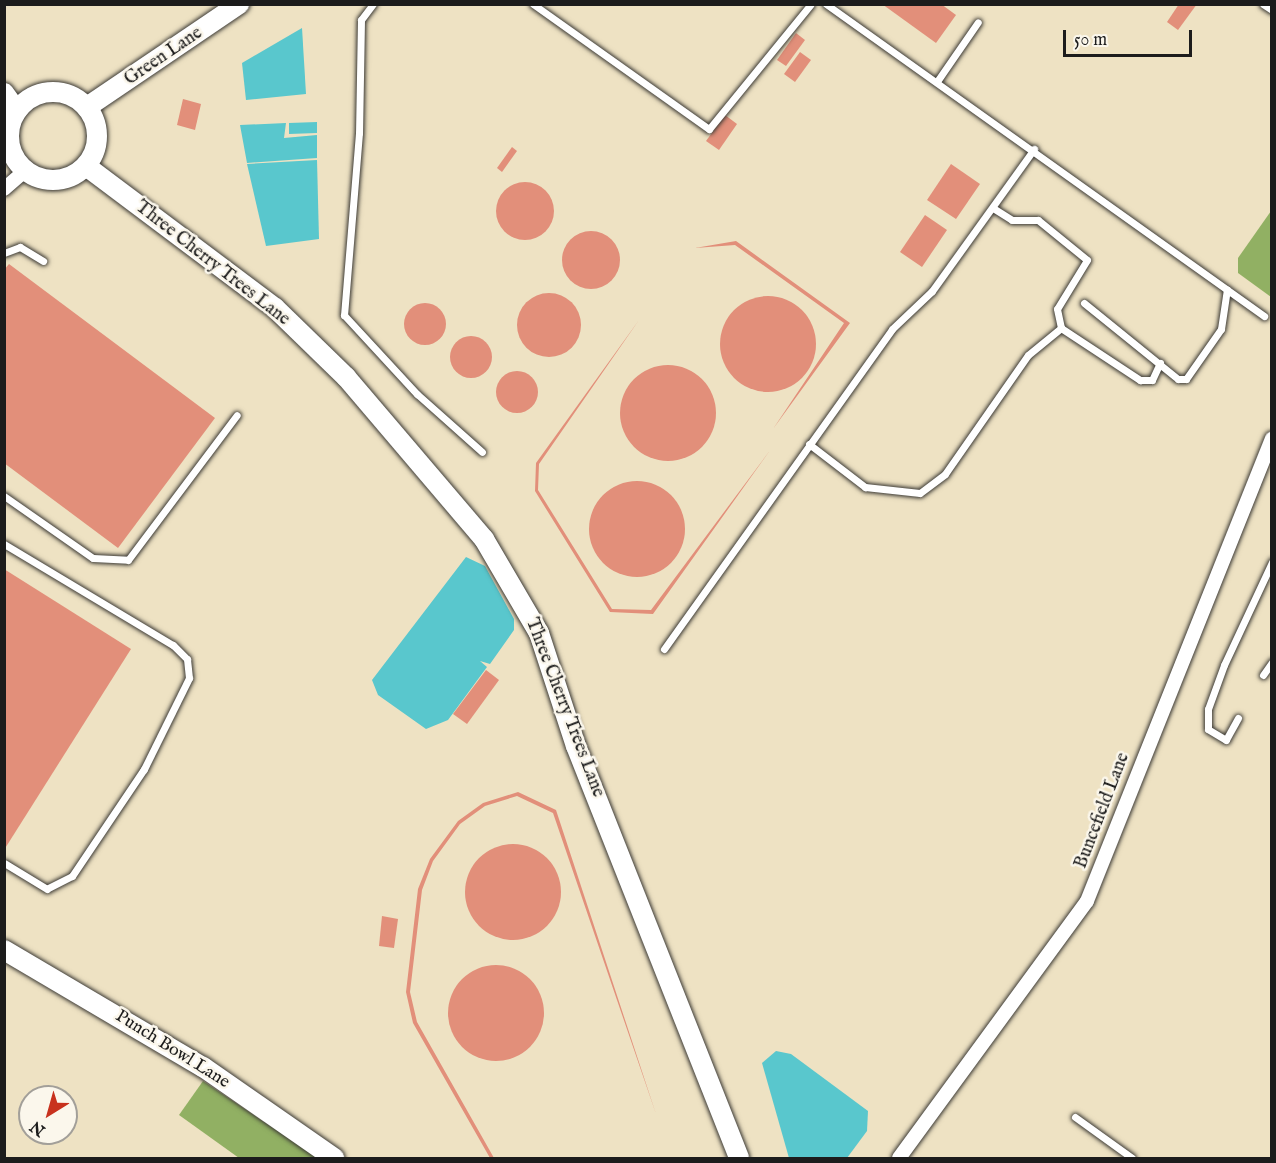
<!DOCTYPE html>
<style>
body{margin:0}
#map{position:relative;width:1276px;height:1163px;overflow:hidden;background:#eee2c3;font-family:"IM FELL English",serif}
div>[style]{position:absolute}
[style*='--x']{left:calc(var(--x)*1px);top:calc(var(--y)*1px);width:calc(var(--w)*1px);rotate:calc(var(--a)*1deg)}
.forest>*{inset:0;background:#91b063}
.water>*{inset:0;background:#59c7cd}
.building>*{inset:0;background:#e28f7a}
.round{border-radius:50%}
.roads{filter:drop-shadow(0 0 2px #3c3a35) drop-shadow(0 0 2px #3c3a35)}
.lane>*{height:7px;margin:-3.5px;padding:0 3.5px;transform-origin:3.5px;border-radius:3.5px;background:#fff}
.street>*{height:14px;margin:-7px;padding:0 7px;transform-origin:7px;border-radius:7px;background:#fff}
.secondary>*{height:20px;margin:-10px;padding:0 10px;transform-origin:10px;border-radius:10px;background:#fff}
.secondary>.ring{margin:-10px;padding:0;box-sizing:content-box;background:none;border:20px solid #fff;border-radius:50%}
span{translate:-50% -50%;white-space:nowrap;text-align:center;line-height:1.15;-webkit-text-stroke:5px #fbf7ec;paint-order:stroke}
.street-label{font-size:18px;color:#1c1c1c}
.frame{position:absolute;inset:0;border:6px solid #1c1c1c;pointer-events:none}
.north{position:absolute;left:18px;top:1085px;width:60px;height:60px;box-sizing:border-box;background:#fbf7ec;border:2px solid #a29f99;border-radius:50%;rotate:217deg;font-size:16px;font-weight:700;line-height:24px;text-align:center;color:#1c1c1c}
.north::after{content:'';display:block;margin:auto;width:21px;height:27px;background:#c8321e;clip-path:polygon(50% 0,100% 100%,50% 72%,0 100%)}
.scale{position:absolute;left:1063px;top:30px;width:129px;height:27px;box-sizing:border-box;border:3px solid #1c1c1c;border-top:0;padding-left:8px;font-size:18px;line-height:21px;white-space:nowrap;color:#1c1c1c;-webkit-text-stroke:4px #fbf7ec;paint-order:stroke}
</style>
<div id="map">
<div class="forest">
<div style="clip-path:polygon(1271px 211px,1271px 297px,1238px 273px,1238px 258px)"></div>
<div style="clip-path:polygon(203px 1081px,318px 1158px,239px 1158px,179px 1115px)"></div>
</div>
<div class="water">
<div style="clip-path:polygon(302px 28px,306px 94px,246px 100px,242px 63px)"></div>
<div style="clip-path:polygon(317px 122px,317px 133px,289px 134px,289px 123px)"></div>
<div style="clip-path:polygon(286px 123px,284px 138px,317px 135px,317px 158px,247px 163px,240px 125px)"></div>
<div style="clip-path:polygon(317px 160px,319px 239px,266px 246px,247px 164px)"></div>
<div style="clip-path:polygon(466px 557px,485px 566px,514px 619px,514px 630px,490px 664px,480px 661px,487px 667px,448px 720px,426px 729px,378px 695px,372px 680px)"></div>
<div style="clip-path:polygon(776px 1051px,791px 1054px,868px 1111px,867px 1131px,847px 1158px,789px 1158px,762px 1063px)"></div>
</div>
<div class="building">
<div style="clip-path:polygon(882px 4px,941px 4px,956px 15px,936px 43px)"></div>
<div style="clip-path:polygon(1179px 4px,1197px 4px,1178px 30px,1167px 22px)"></div>
<div style="clip-path:polygon(796px 33px,805px 40px,786px 66px,777px 60px)"></div>
<div style="clip-path:polygon(800px 52px,811px 60px,795px 82px,784px 74px)"></div>
<div style="clip-path:polygon(183px 99px,201px 104px,195px 130px,177px 125px)"></div>
<div style="clip-path:polygon(725px 115px,737px 124px,719px 150px,706px 141px)"></div>
<div style="clip-path:polygon(512px 147px,517px 151px,502px 172px,497px 168px)"></div>
<div style="clip-path:polygon(951px 164px,980px 184px,956px 219px,927px 200px)"></div>
<div class="round" style="left:496px;top:182px;width:58px;height:58px"></div>
<div style="clip-path:polygon(925px 215px,947px 230px,922px 267px,900px 252px)"></div>
<div class="round" style="left:562px;top:231px;width:58px;height:58px"></div>
<div style="clip-path:polygon(736px 241px,850px 323px,773px 429px,844px 323px,735px 245px,695px 248px)"></div>
<div style="clip-path:polygon(9px 264px,215px 418px,118px 548px,4px 463px,4px 270px)"></div>
<div class="round" style="left:517px;top:293px;width:64px;height:64px"></div>
<div class="round" style="left:720px;top:296px;width:96px;height:96px"></div>
<div class="round" style="left:404px;top:303px;width:42px;height:42px"></div>
<div style="clip-path:polygon(639px 320px,539px 464px,538px 490px,612px 609px,651px 610px,771px 449px,653px 614px,610px 612px,535px 491px,536px 463px)"></div>
<div class="round" style="left:450px;top:336px;width:42px;height:42px"></div>
<div class="round" style="left:620px;top:365px;width:96px;height:96px"></div>
<div class="round" style="left:496px;top:371px;width:42px;height:42px"></div>
<div class="round" style="left:589px;top:481px;width:96px;height:96px"></div>
<div style="clip-path:polygon(4px 569px,131px 649px,4px 850px)"></div>
<div style="clip-path:polygon(486px 670px,499px 680px,467px 724px,453px 714px)"></div>
<div style="clip-path:polygon(518px 792px,556px 810px,656px 1114px,553px 813px,517px 796px,485px 806px,460px 824px,433px 861px,422px 890px,410px 992px,417px 1022px,494px 1158px,490px 1158px,413px 1023px,406px 992px,418px 889px,430px 859px,458px 821px,483px 803px)"></div>
<div class="round" style="left:465px;top:844px;width:96px;height:96px"></div>
<div style="clip-path:polygon(382px 916px,398px 919px,394px 948px,379px 946px)"></div>
<div class="round" style="left:448px;top:965px;width:96px;height:96px"></div>
</div>
<div class="roads">
<div class="lane">
<div style="--x:373;--y:4;--w:20;--a:127"></div>
<div style="--x:361;--y:20;--w:113;--a:91"></div>
<div style="--x:359;--y:133;--w:183;--a:94.7"></div>
<div style="--x:344;--y:315;--w:108;--a:47.3"></div>
<div style="--x:417;--y:394;--w:87;--a:41.7"></div>
<div style="--x:533;--y:4;--w:216;--a:35.4"></div>
<div style="--x:709;--y:129;--w:161;--a:-50.8"></div>
<div style="--x:826;--y:4;--w:538;--a:35.46"></div>
<div style="--x:1263;--y:4;--w:11;--a:34"></div>
<div style="--x:938;--y:80;--w:70;--a:-55.4"></div>
<div style="--x:993;--y:208;--w:22;--a:32"></div>
<div style="--x:1012;--y:220;--w:26;--a:0"></div>
<div style="--x:1038;--y:220;--w:63;--a:39.2"></div>
<div style="--x:1087;--y:260;--w:57;--a:121.5"></div>
<div style="--x:1057;--y:309;--w:19;--a:78"></div>
<div style="--x:4;--y:253;--w:17;--a:-21"></div>
<div style="--x:20;--y:247;--w:27;--a:31"></div>
<div style="--x:1084;--y:303;--w:121;--a:39"></div>
<div style="--x:1178;--y:379;--w:8;--a:0"></div>
<div style="--x:1186;--y:379;--w:61;--a:-55"></div>
<div style="--x:1221;--y:329;--w:40;--a:-81.5"></div>
<div style="--x:809;--y:444;--w:71;--a:37.5"></div>
<div style="--x:865;--y:487;--w:55;--a:6.2"></div>
<div style="--x:920;--y:493;--w:31;--a:-37"></div>
<div style="--x:945;--y:474;--w:145;--a:-55.1"></div>
<div style="--x:1028;--y:355;--w:43;--a:-39.3"></div>
<div style="--x:1061;--y:328;--w:95;--a:33.4"></div>
<div style="--x:1140;--y:380;--w:12;--a:0"></div>
<div style="--x:1152;--y:380;--w:19;--a:-65"></div>
<div style="--x:4;--y:496;--w:108;--a:34.9"></div>
<div style="--x:93;--y:558;--w:35;--a:3"></div>
<div style="--x:128;--y:560;--w:181;--a:-53.1"></div>
<div style="--x:4;--y:544;--w:197;--a:30.9"></div>
<div style="--x:173;--y:645;--w:20;--a:45"></div>
<div style="--x:187;--y:659;--w:19;--a:84"></div>
<div style="--x:189;--y:678;--w:102;--a:116.3"></div>
<div style="--x:144;--y:769;--w:129;--a:123.9"></div>
<div style="--x:72;--y:876;--w:28;--a:153"></div>
<div style="--x:47;--y:889;--w:50;--a:-148.8"></div>
<div style="--x:664;--y:649;--w:393;--a:-54.5"></div>
<div style="--x:892;--y:329;--w:55;--a:-43.5"></div>
<div style="--x:932;--y:291;--w:175;--a:-54.3"></div>
<div style="--x:1263;--y:675;--w:16;--a:-55"></div>
<div style="--x:1238;--y:718;--w:25;--a:119"></div>
<div style="--x:1226;--y:740;--w:21;--a:-149"></div>
<div style="--x:1208;--y:729;--w:20;--a:-90"></div>
<div style="--x:1208;--y:709;--w:47;--a:-70"></div>
<div style="--x:1224;--y:665;--w:114;--a:-65"></div>
<div style="--x:1075;--y:1117;--w:70;--a:35.7"></div>
</div>
<div class="street">
<div style="--x:4;--y:189;--w:29;--a:-41"></div>
<div style="--x:899;--y:1158;--w:318;--a:-53.8"></div>
<div style="--x:1087;--y:901;--w:498;--a:-68.2"></div>
</div>
<div class="secondary">
<div class="ring" style="left:9px;top:92px;width:68px;height:68px"></div>
<div style="--x:4;--y:93;--w:22;--a:54"></div>
<div style="--x:87;--y:107;--w:184;--a:-34.1"></div>
<div style="--x:86;--y:166;--w:236;--a:36.9"></div>
<div style="--x:275;--y:308;--w:99;--a:44.2"></div>
<div style="--x:346;--y:377;--w:213;--a:49.6"></div>
<div style="--x:484;--y:539;--w:109;--a:59.7"></div>
<div style="--x:539;--y:633;--w:119;--a:71.9"></div>
<div style="--x:576;--y:746;--w:443;--a:68.4"></div>
<div style="--x:4;--y:950;--w:231;--a:30.5"></div>
<div style="--x:203;--y:1067;--w:160;--a:34.8"></div>
</div>
</div>
<div class="street-label">
<span style="left:164px;top:57px;rotate:-34deg">Green Lane</span>
<span style="left:212px;top:264px;rotate:38deg">Three Cherry Trees Lane</span>
<span style="left:564px;top:708px;rotate:69deg">Three Cherry Trees Lane</span>
<span style="left:1103px;top:811px;rotate:-69deg">Buncefield Lane</span>
<span style="left:172px;top:1050px;rotate:32deg">Punch Bowl Lane</span>
</div>
<div class="frame"></div>
<div class="north">N</div>
<div class="scale">50 m</div>
</div>
